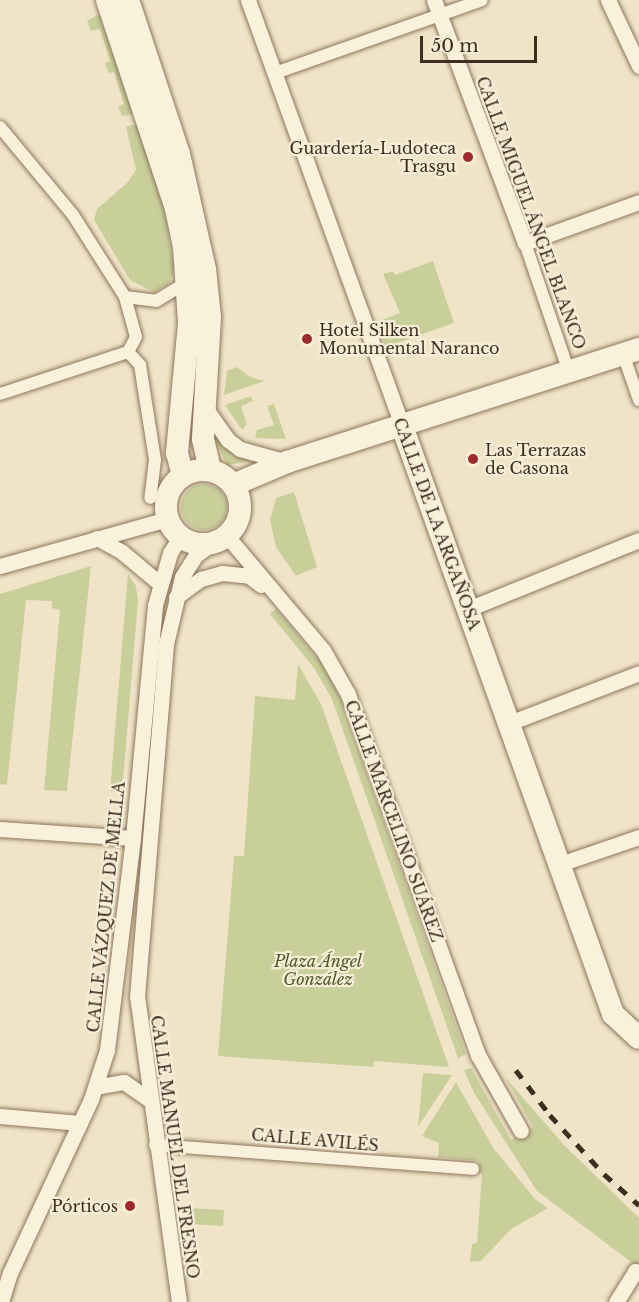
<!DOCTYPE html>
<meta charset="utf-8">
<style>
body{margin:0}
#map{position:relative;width:639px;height:1302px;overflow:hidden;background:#f0e4c8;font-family:"Libre Baskerville",serif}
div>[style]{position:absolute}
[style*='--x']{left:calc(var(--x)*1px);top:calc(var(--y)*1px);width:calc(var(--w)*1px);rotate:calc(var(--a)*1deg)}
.green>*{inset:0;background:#c9cf9b}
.round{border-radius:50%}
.roads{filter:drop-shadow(0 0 2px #8d765c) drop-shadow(0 0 2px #8d765c)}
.pedestrian>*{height:12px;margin:-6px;padding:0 6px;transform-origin:6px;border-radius:6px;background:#faf1dc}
.minor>*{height:15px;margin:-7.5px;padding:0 7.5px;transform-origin:7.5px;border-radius:7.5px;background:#faf1dc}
.secondary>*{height:22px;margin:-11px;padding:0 11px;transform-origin:11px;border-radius:11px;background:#faf1dc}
.secondary>.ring{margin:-11px;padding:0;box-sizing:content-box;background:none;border:22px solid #faf1dc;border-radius:50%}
.rail>*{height:4.5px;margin-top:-2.25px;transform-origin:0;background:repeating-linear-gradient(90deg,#3d2e20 0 10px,transparent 0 20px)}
.dots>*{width:16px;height:16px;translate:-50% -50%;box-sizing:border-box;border:3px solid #f7eed8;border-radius:50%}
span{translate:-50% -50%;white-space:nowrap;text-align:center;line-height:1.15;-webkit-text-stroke:4.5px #f7eed8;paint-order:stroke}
.poi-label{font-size:16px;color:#3d2e20}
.right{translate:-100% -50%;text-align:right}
.left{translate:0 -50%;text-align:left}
.street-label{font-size:16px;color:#3d2e20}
.park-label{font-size:16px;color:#4d5a26;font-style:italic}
.scale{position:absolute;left:420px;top:36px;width:117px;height:27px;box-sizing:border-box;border:3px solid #3d2e20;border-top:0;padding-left:8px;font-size:18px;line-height:21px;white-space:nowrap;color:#3d2e20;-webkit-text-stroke:4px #f7eed8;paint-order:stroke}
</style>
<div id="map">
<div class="green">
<div style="clip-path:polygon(99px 14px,134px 114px,122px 116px,118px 106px,124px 104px,114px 72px,109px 73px,105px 63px,110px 61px,100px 29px,91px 31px,87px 21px)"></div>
<div style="clip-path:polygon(137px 124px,162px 198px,175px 269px,169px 284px,154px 292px,130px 280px,94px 220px,97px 209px,127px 183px,136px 170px,126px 127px)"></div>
<div style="clip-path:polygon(433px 261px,454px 323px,386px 347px,377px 322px,400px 313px,383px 274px,393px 271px,395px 275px)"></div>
<div style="clip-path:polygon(237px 367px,250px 377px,265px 381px,224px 395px,227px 371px)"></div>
<div style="clip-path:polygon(251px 396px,253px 401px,241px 406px,247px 424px,242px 430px,225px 405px)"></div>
<div style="clip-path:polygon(274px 404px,286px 439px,255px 438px,257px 430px,274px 425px,267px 406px)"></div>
<div style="clip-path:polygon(214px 436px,236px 454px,251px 461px,227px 465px)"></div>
<div class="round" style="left:181px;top:484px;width:46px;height:46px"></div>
<div style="clip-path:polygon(294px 492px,317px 567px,296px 576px,276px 547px,270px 520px,276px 498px)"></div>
<div style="clip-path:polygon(91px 566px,67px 791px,44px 790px,60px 610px,52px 608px,52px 601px,26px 600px,7px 785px,0 784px,0 594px)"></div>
<div style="clip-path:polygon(128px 574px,136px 586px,138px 600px,122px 793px,110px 791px)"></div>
<div style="clip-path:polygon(276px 609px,322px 664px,340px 698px,466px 1054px,458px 1058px,332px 699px,314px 668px,270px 614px)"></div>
<div style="clip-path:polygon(298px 664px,321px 704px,449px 1067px,374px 1061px,373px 1067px,218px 1056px,234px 856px,244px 856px,255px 696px,295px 700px)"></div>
<div style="clip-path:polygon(471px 1068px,511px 1140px,533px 1127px,505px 1077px,564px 1145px,639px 1218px,639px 1268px,537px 1191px,474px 1093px,464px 1070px)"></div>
<div style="clip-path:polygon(423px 1073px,452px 1075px,418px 1127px)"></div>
<div style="clip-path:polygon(456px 1082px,494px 1149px,536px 1200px,548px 1208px,511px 1229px,481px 1261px,470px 1262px,472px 1244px,477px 1243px,482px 1174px,478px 1173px,479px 1161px,438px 1157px,439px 1143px,422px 1136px)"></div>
<div style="clip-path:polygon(187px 1208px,224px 1210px,223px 1226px,189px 1224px)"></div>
</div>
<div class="roads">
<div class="pedestrian">
<div style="--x:275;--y:73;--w:219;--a:-19.4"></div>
<div style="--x:0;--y:127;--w:114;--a:50.3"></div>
<div style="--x:73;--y:215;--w:97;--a:57.6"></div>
<div style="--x:125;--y:297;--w:41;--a:74.6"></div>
<div style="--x:136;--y:337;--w:17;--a:118"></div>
<div style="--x:128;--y:352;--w:18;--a:47"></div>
<div style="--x:140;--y:365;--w:96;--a:81"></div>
<div style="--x:155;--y:460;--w:38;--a:97"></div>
<div style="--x:525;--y:243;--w:136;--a:71.2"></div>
<div style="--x:125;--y:297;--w:31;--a:7"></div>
<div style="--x:156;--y:301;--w:35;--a:-31"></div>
<div style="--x:623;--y:354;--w:49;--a:70.8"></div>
<div style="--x:0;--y:394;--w:135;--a:-18.2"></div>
<div style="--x:155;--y:1145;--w:319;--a:4.3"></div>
</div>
<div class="minor">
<div style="--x:248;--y:0;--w:453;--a:70.1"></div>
<div style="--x:434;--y:0;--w:259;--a:69.5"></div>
<div style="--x:525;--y:243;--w:121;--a:-19.8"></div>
<div style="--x:608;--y:0;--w:73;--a:64.8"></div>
<div style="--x:204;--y:406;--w:42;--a:54.8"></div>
<div style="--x:228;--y:440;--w:15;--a:37"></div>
<div style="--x:240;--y:449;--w:49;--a:15.5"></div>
<div style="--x:227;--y:536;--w:149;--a:49.9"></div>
<div style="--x:323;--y:650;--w:51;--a:60.4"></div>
<div style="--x:348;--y:694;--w:384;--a:70.2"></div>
<div style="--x:478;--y:1055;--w:87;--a:60.5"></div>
<div style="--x:97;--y:538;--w:29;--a:29"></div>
<div style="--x:122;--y:552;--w:48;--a:40"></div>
<div style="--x:0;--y:566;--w:173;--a:-15.7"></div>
<div style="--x:176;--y:597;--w:31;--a:-36"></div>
<div style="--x:201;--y:579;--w:22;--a:-16"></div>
<div style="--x:222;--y:573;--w:27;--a:6"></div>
<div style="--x:249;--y:576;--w:15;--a:37"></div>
<div style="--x:468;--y:609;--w:184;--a:-22"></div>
<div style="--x:509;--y:723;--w:139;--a:-21"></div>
<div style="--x:0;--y:829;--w:133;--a:3.9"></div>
<div style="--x:560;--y:864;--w:83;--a:-18.9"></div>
<div style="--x:95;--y:1087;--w:29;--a:-10"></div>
<div style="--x:124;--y:1082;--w:29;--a:35"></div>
<div style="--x:0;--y:1116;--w:80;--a:5"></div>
<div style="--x:1;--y:1302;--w:30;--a:-73"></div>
<div style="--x:10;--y:1273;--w:192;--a:-65"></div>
<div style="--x:91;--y:1099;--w:52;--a:-71.9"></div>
<div style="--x:107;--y:1050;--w:214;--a:-83"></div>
<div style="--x:133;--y:838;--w:234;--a:-84.6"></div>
<div style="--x:155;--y:605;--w:54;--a:-73.9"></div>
<div style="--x:170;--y:553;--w:19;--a:-58"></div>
<div style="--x:179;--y:1302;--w:308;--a:-97.8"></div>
<div style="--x:137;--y:997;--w:354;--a:-85.3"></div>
<div style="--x:166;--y:644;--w:69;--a:-76.6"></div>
<div style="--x:182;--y:577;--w:26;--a:-58"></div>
<div style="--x:196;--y:555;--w:19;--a:-36"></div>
<div style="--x:616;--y:1302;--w:36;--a:-58"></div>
<div style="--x:635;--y:1271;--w:4;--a:27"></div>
</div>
<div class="secondary">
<div style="--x:107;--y:0;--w:220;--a:71.7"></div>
<div style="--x:176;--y:209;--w:39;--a:78"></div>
<div style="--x:184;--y:247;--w:76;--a:86.2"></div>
<div style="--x:189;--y:323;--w:131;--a:95.3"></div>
<div style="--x:177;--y:453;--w:23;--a:75"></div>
<div style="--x:128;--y:0;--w:162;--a:71.7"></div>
<div style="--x:179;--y:154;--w:118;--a:77.3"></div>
<div style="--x:205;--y:269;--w:48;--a:84.1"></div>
<div style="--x:210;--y:317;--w:122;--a:93.3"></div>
<div style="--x:203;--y:439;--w:32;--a:77"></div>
<div style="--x:402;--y:426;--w:625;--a:70.26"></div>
<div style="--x:613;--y:1014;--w:35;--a:43"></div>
<div class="ring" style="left:166px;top:470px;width:52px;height:52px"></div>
<div style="--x:233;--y:485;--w:59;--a:-23.1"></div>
<div style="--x:287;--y:462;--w:370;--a:-17.8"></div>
</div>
</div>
<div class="rail">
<div style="--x:516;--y:1070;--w:56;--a:52.9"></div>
<div style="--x:550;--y:1115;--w:80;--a:47.5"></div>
<div style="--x:604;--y:1174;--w:47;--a:41.5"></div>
</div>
<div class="dots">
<div style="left:468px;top:157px;background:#9e2a2b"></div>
<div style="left:307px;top:339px;background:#9e2a2b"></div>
<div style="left:473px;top:459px;background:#9e2a2b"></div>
<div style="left:130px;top:1206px;background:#9e2a2b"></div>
</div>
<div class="poi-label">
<span class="right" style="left:456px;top:157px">Guardería-Ludoteca<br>Trasgu</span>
<span class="left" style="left:319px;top:339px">Hotel Silken<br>Monumental Naranco</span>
<span class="left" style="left:485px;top:459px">Las Terrazas<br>de Casona</span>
<span class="right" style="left:118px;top:1206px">Pórticos</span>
</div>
<div class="street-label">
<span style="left:531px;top:213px;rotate:70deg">CALLE MIGUEL ÁNGEL BLANCO</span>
<span style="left:437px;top:524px;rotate:70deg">CALLE DE LA ARGAÑOSA</span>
<span style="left:394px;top:821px;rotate:70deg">CALLE MARCELINO SUÁREZ</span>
<span style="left:106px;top:907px;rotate:-84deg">CALLE VÁZQUEZ DE MELLA</span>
<span style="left:315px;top:1140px;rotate:5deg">CALLE AVILÉS</span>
<span style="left:175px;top:1147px;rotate:82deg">CALLE MANUEL DEL FRESNO</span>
</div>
<div class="park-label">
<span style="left:318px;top:970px">Plaza Ángel<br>González</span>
</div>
<div class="scale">50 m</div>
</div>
